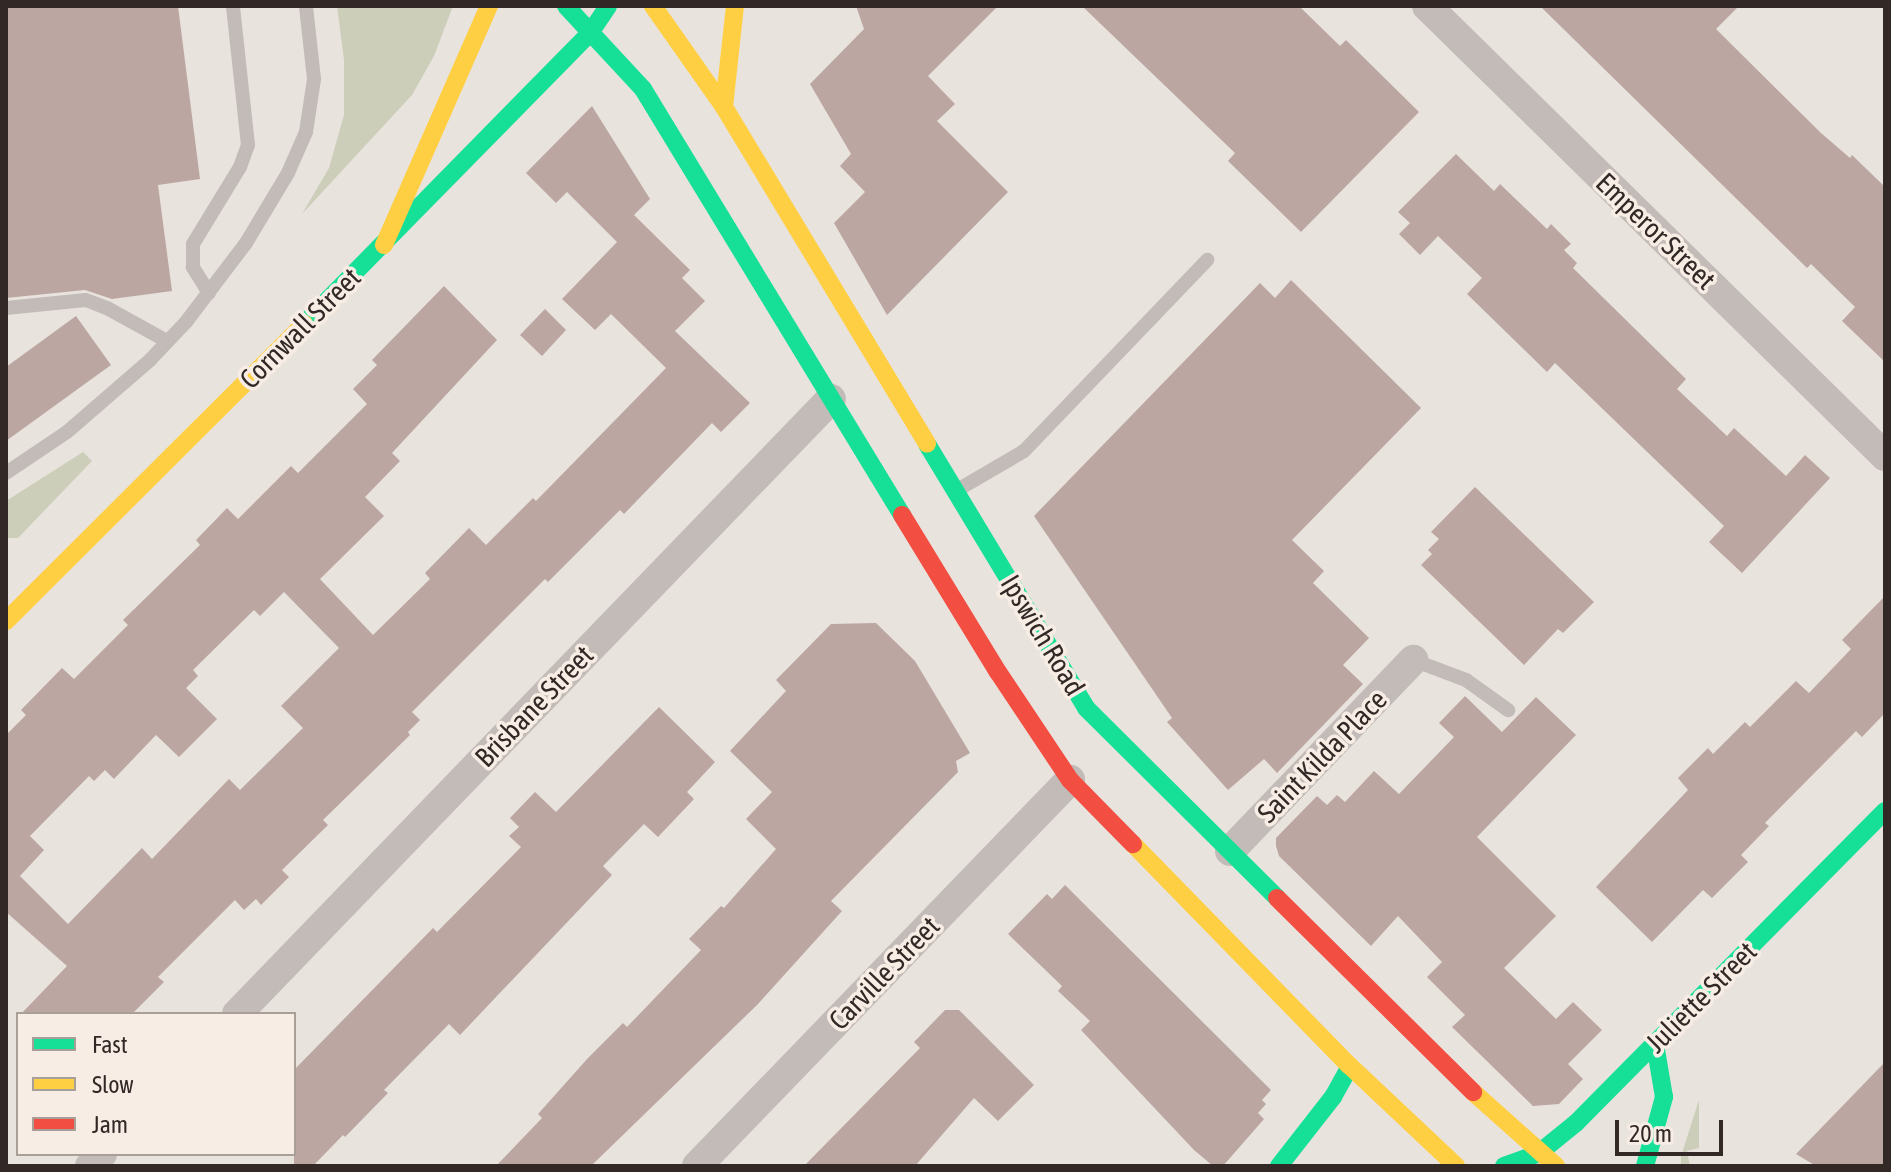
<!DOCTYPE html>
<style>
body{margin:0}
#map{position:relative;width:1891px;height:1172px;overflow:hidden;background:#e9e3de;font-family:"Asap Condensed",sans-serif}
div>[style]{position:absolute}
[style*='--x']{left:calc(var(--x)*1px);top:calc(var(--y)*1px);width:calc(var(--w)*1px);rotate:calc(var(--a)*1deg)}
.green>*{inset:0;background:#ccceb9}
.building>*{inset:0;background:#bba6a2}
.lane>*{height:14px;margin:-7px;padding:0 7px;transform-origin:7px;border-radius:7px;background:#c2bbb8}
.street>*{height:30px;margin:-15px;padding:0 15px;transform-origin:15px;border-radius:15px;background:#c2bbb8}
.fast>*{height:18px;margin:-9px;padding:0 9px;transform-origin:9px;border-radius:9px;background:#16e098}
.slow>*{height:18px;margin:-9px;padding:0 9px;transform-origin:9px;border-radius:9px;background:#ffcf43}
.jam>*{height:18px;margin:-9px;padding:0 9px;transform-origin:9px;border-radius:9px;background:#f24e42}
span{translate:-50% -50%;white-space:nowrap;text-align:center;line-height:1.15;-webkit-text-stroke:7px #f7ede5;paint-order:stroke}
.street-label{font-size:28px;color:#322927}
.frame{position:absolute;inset:0;border:8px solid #322927;pointer-events:none}
.legend{position:absolute;left:16px;top:1012px;width:280px;height:144px;box-sizing:border-box;background:#f7ede5;border:2px solid #a89f99;margin:0;padding:10px 14px;list-style:none;font-size:24px;color:#322927}
.legend li{display:flex;align-items:center;gap:16px;height:40px}
.legend b{width:40px;border:2px solid #a89f99}
.scale{position:absolute;left:1615px;top:1120px;width:108px;height:36px;box-sizing:border-box;border:4px solid #322927;border-top:0;padding-left:10px;font-size:24px;line-height:28px;white-space:nowrap;color:#322927;-webkit-text-stroke:6px #f7ede5;paint-order:stroke}
</style>
<div id="map">
<div class="green">
<div style="clip-path:polygon(337px 6px,453px 6px,434px 56px,412px 95px,302px 214px,329px 168px,344px 115px,344px 60px)"></div>
<div style="clip-path:polygon(83px 452px,92px 461px,18px 538px,6px 538px,6px 501px)"></div>
<div style="clip-path:polygon(1699px 1100px,1699px 1148px,1687px 1151px,1690px 1166px,1681px 1166px,1681px 1156px)"></div>
</div>
<div class="building">
<div style="clip-path:polygon(6px 6px,178px 6px,200px 179px,158px 185px,172px 291px,112px 299px,85px 290px,6px 298px)"></div>
<div style="clip-path:polygon(856px 6px,998px 6px,928px 76px,955px 104px,937px 121px,1008px 192px,887px 315px,834px 223px,865px 192px,840px 166px,851px 154px,810px 84px,864px 29px)"></div>
<div style="clip-path:polygon(1082px 6px,1299px 6px,1340px 46px,1346px 40px,1419px 112px,1301px 232px,1228px 161px,1235px 153px)"></div>
<div style="clip-path:polygon(1540px 6px,1739px 6px,1716px 29px,1821px 133px,1850px 158px,1852px 155px,1885px 187px,1885px 362px,1842px 321px,1855px 307px,1811px 264px,1807px 268px)"></div>
<div style="clip-path:polygon(evenodd,592px 106px,650px 199px,634px 215px,690px 270px,682px 278px,705px 301px,675px 331px,750px 403px,721px 432px,712px 423px,624px 514px,620px 510px,548px 582px,545px 579px,412px 712px,420px 720px,408px 732px,410px 735px,323px 820px,328px 825px,282px 870px,289px 877px,261px 905px,256px 899px,244px 910px,235px 900px,158px 977px,164px 982px,132px 1014px,21px 1014px,67px 966px,6px 912px,6px 735px,26px 715px,21px 710px,62px 668px,74px 679px,128px 625px,123px 620px,200px 545px,196px 540px,227px 508px,238px 519px,291px 466px,298px 473px,367px 404px,353px 389px,377px 365px,372px 360px,444px 286px,497px 340px,392px 453px,400px 461px,365px 497px,384px 516px,320px 579px,373px 635px,430px 579px,425px 573px,469px 528px,486px 545px,533px 498px,536px 501px,666px 368px,611px 314px,595px 330px,562px 299px,617px 242px,567px 192px,556px 203px,526px 173px,592px 106px,284px 592px,339px 648px,281px 706px,303px 728px,240px 790px,229px 779px,152px 859px,142px 848px,68px 924px,20px 876px,44px 850px,30px 836px,89px 776px,94px 781px,105px 770px,114px 779px,156px 735px,179px 757px,217px 719px,186px 688px,198px 676px,193px 670px,254px 610px,260px 616px,284px 592px)"></div>
<div style="clip-path:polygon(1456px 154px,1494px 191px,1500px 184px,1547px 229px,1551px 224px,1571px 244px,1564px 250px,1577px 263px,1573px 268px,1686px 379px,1677px 389px,1727px 436px,1734px 428px,1786px 476px,1805px 455px,1830px 478px,1742px 573px,1709px 542px,1724px 526px,1555px 363px,1547px 372px,1467px 294px,1482px 278px,1438px 236px,1420px 255px,1399px 234px,1410px 223px,1398px 212px)"></div>
<div style="clip-path:polygon(1291px 280px,1421px 408px,1292px 540px,1324px 571px,1313px 583px,1369px 638px,1343px 665px,1363px 684px,1277px 773px,1264px 759px,1228px 790px,1167px 722px,1172px 718px,1034px 516px,1260px 283px,1275px 298px)"></div>
<div style="clip-path:polygon(545px 309px,566px 330px,542px 356px,520px 335px)"></div>
<div style="clip-path:polygon(76px 316px,111px 365px,6px 441px,6px 367px)"></div>
<div style="clip-path:polygon(1475px 487px,1594px 602px,1563px 633px,1558px 629px,1524px 665px,1421px 565px,1432px 554px,1428px 550px,1439px 539px,1431px 532px)"></div>
<div style="clip-path:polygon(1885px 596px,1885px 713px,1862px 737px,1856px 731px,1765px 823px,1769px 826px,1741px 855px,1748px 862px,1712px 898px,1703px 890px,1652px 942px,1596px 887px,1688px 790px,1678px 778px,1708px 748px,1713px 754px,1745px 722px,1750px 727px,1796px 681px,1809px 693px,1851px 649px,1842px 640px)"></div>
<div style="clip-path:polygon(876px 623px,915px 661px,970px 753px,956px 761px,958px 772px,831px 901px,842px 911px,758px 1004px,591px 1166px,496px 1166px,542px 1118px,538px 1114px,588px 1058px,623px 1023px,627px 1027px,701px 950px,689px 939px,721px 906px,724px 908px,776px 849px,746px 819px,772px 792px,730px 751px,786px 691px,776px 680px,831px 624px)"></div>
<div style="clip-path:polygon(1465px 696px,1502px 732px,1536px 697px,1576px 735px,1477px 837px,1556px 916px,1504px 968px,1556px 1019px,1573px 1002px,1602px 1030px,1568px 1064px,1583px 1079px,1559px 1104px,1533px 1106px,1452px 1027px,1465px 1015px,1427px 977px,1442px 962px,1398px 916px,1371px 946px,1279px 856px,1276px 846px,1276px 838px,1317px 796px,1327px 805px,1337px 795px,1345px 802px,1374px 771px,1399px 794px,1454px 737px,1439px 723px)"></div>
<div style="clip-path:polygon(659px 707px,715px 762px,687px 792px,694px 799px,658px 837px,644px 824px,603px 866px,612px 875px,460px 1035px,449px 1024px,384px 1090px,388px 1093px,345px 1137px,343px 1135px,313px 1166px,294px 1166px,294px 1070px,433px 928px,437px 932px,521px 847px,509px 836px,519px 827px,510px 818px,535px 792px,556px 812px)"></div>
<div style="clip-path:polygon(1065px 885px,1271px 1090px,1262px 1100px,1266px 1104px,1258px 1113px,1264px 1119px,1223px 1166px,1213px 1166px,1194px 1150px,1081px 1030px,1090px 1021px,1058px 991px,1062px 986px,1008px 934px,1047px 894px,1052px 899px)"></div>
<div style="clip-path:polygon(945px 1010px,959px 1010px,1034px 1085px,998px 1121px,974px 1098px,915px 1166px,804px 1166px,920px 1048px,914px 1042px)"></div>
<div style="clip-path:polygon(1885px 1062px,1885px 1166px,1816px 1166px,1796px 1154px)"></div>
</div>
<div class="lane">
<div style="--x:209;--y:293;--w:31;--a:-122"></div>
<div style="--x:193;--y:267;--w:23;--a:-90"></div>
<div style="--x:193;--y:244;--w:90;--a:-58.6"></div>
<div style="--x:240;--y:167;--w:23;--a:-70"></div>
<div style="--x:248;--y:145;--w:140;--a:-96.2"></div>
<div style="--x:6;--y:308;--w:80;--a:-5.7"></div>
<div style="--x:86;--y:300;--w:22;--a:21"></div>
<div style="--x:107;--y:308;--w:68;--a:28.8"></div>
<div style="--x:6;--y:473;--w:73;--a:-33.9"></div>
<div style="--x:67;--y:432;--w:110;--a:-40.9"></div>
<div style="--x:150;--y:360;--w:52;--a:-46.5"></div>
<div style="--x:186;--y:322;--w:99;--a:-52.8"></div>
<div style="--x:246;--y:243;--w:82;--a:-59"></div>
<div style="--x:288;--y:173;--w:45;--a:-66.3"></div>
<div style="--x:306;--y:132;--w:54;--a:-81.4"></div>
<div style="--x:314;--y:79;--w:73;--a:-96.3"></div>
<div style="--x:959;--y:489;--w:75;--a:-30.3"></div>
<div style="--x:1024;--y:451;--w:265;--a:-46.2"></div>
<div style="--x:1413;--y:660;--w:57;--a:20.7"></div>
<div style="--x:1466;--y:680;--w:52;--a:35.5"></div>
</div>
<div class="street">
<div style="--x:1427;--y:6;--w:642;--a:44.5"></div>
<div style="--x:1230;--y:851;--w:265;--a:-46.2"></div>
<div style="--x:237;--y:1014;--w:855;--a:-46"></div>
<div style="--x:90;--y:1166;--w:17;--a:-45"></div>
<div style="--x:697;--y:1166;--w:537;--a:-45.98"></div>
</div>
<div class="fast">
<div style="--x:566;--y:6;--w:113;--a:47.1"></div>
<div style="--x:643;--y:89;--w:499;--a:58.7"></div>
<div style="--x:304;--y:324;--w:408;--a:-45.5"></div>
<div style="--x:590;--y:33;--w:32;--a:-56"></div>
<div style="--x:927;--y:444;--w:308;--a:58.9"></div>
<div style="--x:1086;--y:708;--w:269;--a:44.8"></div>
<div style="--x:1279;--y:1166;--w:88;--a:-52"></div>
<div style="--x:1333;--y:1097;--w:35;--a:-61"></div>
<div style="--x:1504;--y:1166;--w:37;--a:-20"></div>
<div style="--x:1539;--y:1153;--w:48;--a:-39"></div>
<div style="--x:1576;--y:1123;--w:439;--a:-45.3"></div>
<div style="--x:1645;--y:1166;--w:72;--a:-74.6"></div>
<div style="--x:1664;--y:1097;--w:54;--a:-99.6"></div>
</div>
<div class="slow">
<div style="--x:653;--y:6;--w:123;--a:54.9"></div>
<div style="--x:724;--y:107;--w:393;--a:58.9"></div>
<div style="--x:724;--y:107;--w:102;--a:-83.8"></div>
<div style="--x:384;--y:245;--w:261;--a:-66.3"></div>
<div style="--x:6;--y:621;--w:421;--a:-44.9"></div>
<div style="--x:1133;--y:844;--w:310;--a:45.7"></div>
<div style="--x:1350;--y:1066;--w:146;--a:43.3"></div>
<div style="--x:1473;--y:1092;--w:111;--a:41.7"></div>
</div>
<div class="jam">
<div style="--x:902;--y:515;--w:184;--a:58.6"></div>
<div style="--x:998;--y:672;--w:130;--a:56.3"></div>
<div style="--x:1070;--y:780;--w:90;--a:45.5"></div>
<div style="--x:1277;--y:898;--w:276;--a:44.7"></div>
</div>
<div class="street-label">
<span style="left:1656px;top:231px;rotate:44deg">Emperor Street</span>
<span style="left:300px;top:328px;rotate:-45deg">Cornwall Street</span>
<span style="left:1043px;top:635px;rotate:59deg">Ipswich Road</span>
<span style="left:534px;top:706px;rotate:-46deg">Brisbane Street</span>
<span style="left:1322px;top:756px;rotate:-46deg">Saint Kilda Place</span>
<span style="left:884px;top:973px;rotate:-46deg">Carville Street</span>
<span style="left:1701px;top:997px;rotate:-45deg">Juliette Street</span>
</div>
<div class="frame"></div>
<ul class="legend">
<li><b style="height:10px;background:#16e098"></b>Fast</li>
<li><b style="height:10px;background:#ffcf43"></b>Slow</li>
<li><b style="height:10px;background:#f24e42"></b>Jam</li>
</ul>
<div class="scale">20 m</div>
</div>
